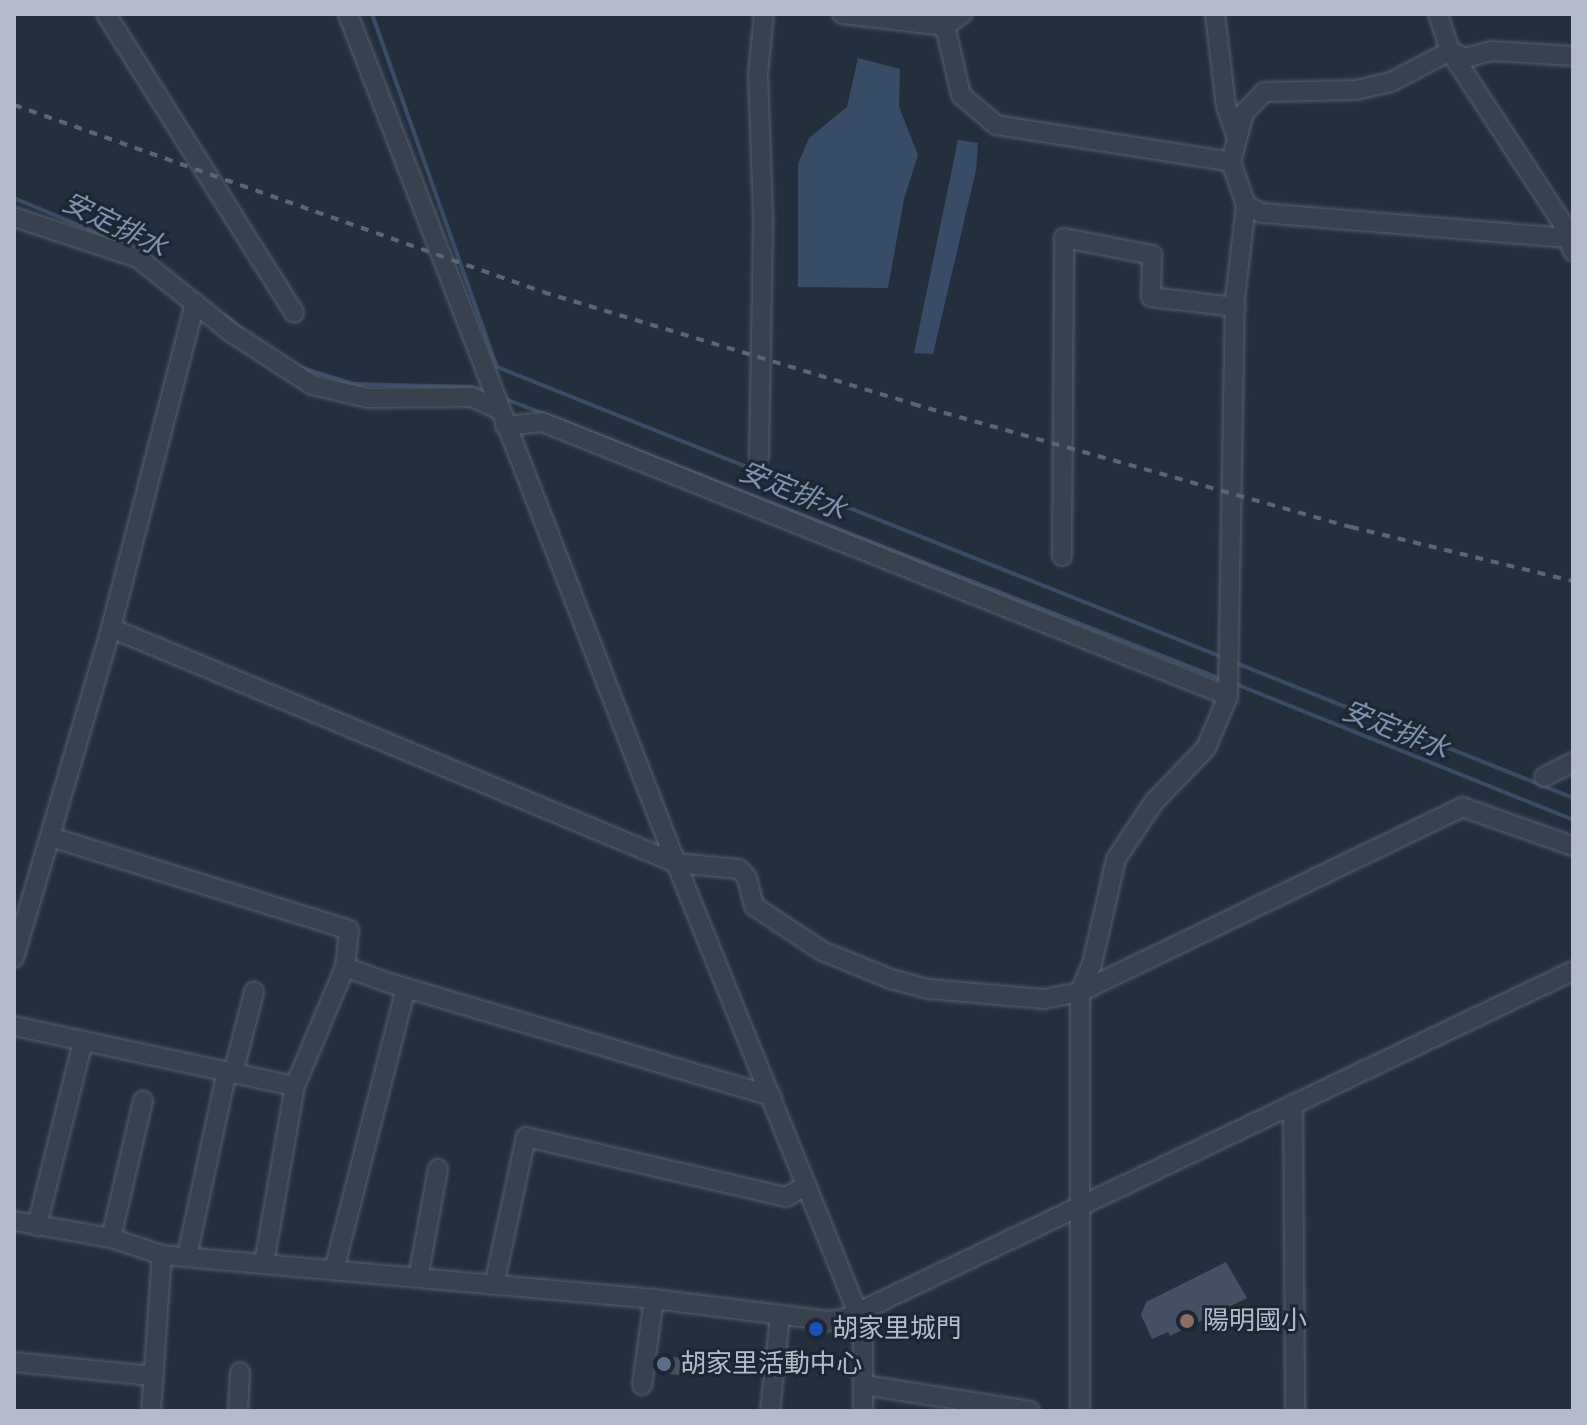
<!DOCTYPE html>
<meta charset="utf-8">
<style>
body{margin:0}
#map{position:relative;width:1587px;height:1425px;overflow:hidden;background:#242f3e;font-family:"Space Grotesk","Noto Sans TC",sans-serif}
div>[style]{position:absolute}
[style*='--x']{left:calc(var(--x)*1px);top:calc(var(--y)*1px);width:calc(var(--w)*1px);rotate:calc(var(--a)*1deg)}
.water>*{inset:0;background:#394c67}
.stream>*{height:4px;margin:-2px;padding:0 2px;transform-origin:2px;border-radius:2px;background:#394c67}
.building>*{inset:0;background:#455162}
.roads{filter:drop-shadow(0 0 2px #565f6c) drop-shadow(0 0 2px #565f6c)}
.minor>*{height:18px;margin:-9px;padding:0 9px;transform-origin:9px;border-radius:9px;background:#38414e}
.rail>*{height:4px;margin-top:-2px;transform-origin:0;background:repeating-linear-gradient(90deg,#5a6575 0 8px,transparent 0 16px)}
.dots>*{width:22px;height:22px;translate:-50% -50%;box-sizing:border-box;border:4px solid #1d2633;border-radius:50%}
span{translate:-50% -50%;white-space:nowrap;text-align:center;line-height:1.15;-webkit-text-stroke:6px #1d2633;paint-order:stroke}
.poi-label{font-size:26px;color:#b4bcc9}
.left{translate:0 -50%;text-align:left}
.water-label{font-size:28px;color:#7c92b1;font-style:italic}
.frame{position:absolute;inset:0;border:16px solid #b4bcc9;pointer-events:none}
</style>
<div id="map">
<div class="water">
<div style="clip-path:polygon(858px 58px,900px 69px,899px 107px,918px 155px,904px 199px,888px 288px,798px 287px,798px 164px,809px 138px,847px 107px)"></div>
<div style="clip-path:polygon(958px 140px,978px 143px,976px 170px,933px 354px,914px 353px)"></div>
</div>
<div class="stream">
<div style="--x:372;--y:14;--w:374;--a:70.5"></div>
<div style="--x:497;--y:367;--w:783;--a:21.81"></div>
<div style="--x:14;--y:198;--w:121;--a:22.8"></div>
<div style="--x:224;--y:315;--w:23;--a:38"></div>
<div style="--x:299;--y:367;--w:58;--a:17.2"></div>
<div style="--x:354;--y:384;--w:117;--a:1.5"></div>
<div style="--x:471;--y:387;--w:17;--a:21"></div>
<div style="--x:503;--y:398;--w:771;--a:21.37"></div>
<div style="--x:1236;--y:663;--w:363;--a:21.8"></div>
<div style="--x:1233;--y:683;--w:367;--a:21.9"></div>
</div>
<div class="building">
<div style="clip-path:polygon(1226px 1262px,1247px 1298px,1170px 1336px,1168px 1332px,1152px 1339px,1141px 1315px,1146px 1302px)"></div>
<div style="clip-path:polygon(658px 1355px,681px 1358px,679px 1375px,656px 1372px)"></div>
</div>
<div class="roads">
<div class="minor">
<div style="--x:106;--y:14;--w:353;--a:57.8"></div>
<div style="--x:348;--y:14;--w:910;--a:68.88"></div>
<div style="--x:676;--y:863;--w:484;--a:68"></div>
<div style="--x:857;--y:1312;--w:29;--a:78"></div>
<div style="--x:863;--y:1340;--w:71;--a:90"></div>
<div style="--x:842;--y:14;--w:104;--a:6.6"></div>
<div style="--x:945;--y:26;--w:21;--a:-35"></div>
<div style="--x:1215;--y:14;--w:93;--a:83.2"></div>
<div style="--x:1226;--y:106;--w:31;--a:71"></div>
<div style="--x:1438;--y:14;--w:39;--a:72"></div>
<div style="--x:1450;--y:51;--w:207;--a:56.8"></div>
<div style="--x:1563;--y:224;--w:29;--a:70"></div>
<div style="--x:945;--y:26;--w:71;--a:76.9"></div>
<div style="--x:961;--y:95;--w:46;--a:40.6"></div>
<div style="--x:996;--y:125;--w:238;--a:8.9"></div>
<div style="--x:1231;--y:162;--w:46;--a:70.8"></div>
<div style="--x:1246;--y:205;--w:18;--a:27"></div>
<div style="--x:1262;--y:213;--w:306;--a:4.7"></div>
<div style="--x:1231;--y:162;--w:51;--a:-75.1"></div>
<div style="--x:1244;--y:113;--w:29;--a:-46"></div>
<div style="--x:1264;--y:92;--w:92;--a:-1.2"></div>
<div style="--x:1356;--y:90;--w:36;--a:-13"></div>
<div style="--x:1391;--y:82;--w:67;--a:-27.7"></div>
<div style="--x:1450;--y:51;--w:17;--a:25"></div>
<div style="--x:1465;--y:58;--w:28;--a:-15"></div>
<div style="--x:1492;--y:51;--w:81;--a:3.5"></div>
<div style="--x:14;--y:217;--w:131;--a:18.3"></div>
<div style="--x:138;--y:258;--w:120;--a:38.6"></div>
<div style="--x:232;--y:333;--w:95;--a:33"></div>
<div style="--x:312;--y:385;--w:57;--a:13.1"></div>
<div style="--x:368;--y:398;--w:104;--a:-0.6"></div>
<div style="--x:472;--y:397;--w:29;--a:25"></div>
<div style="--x:505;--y:426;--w:37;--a:-6"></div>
<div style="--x:542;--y:422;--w:739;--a:21.77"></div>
<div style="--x:759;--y:457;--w:241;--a:-89"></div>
<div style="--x:763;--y:216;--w:142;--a:-92"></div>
<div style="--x:758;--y:74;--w:60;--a:-84.3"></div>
<div style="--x:1062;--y:556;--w:318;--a:-89.6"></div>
<div style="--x:1064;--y:238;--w:90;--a:10.9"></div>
<div style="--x:1152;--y:255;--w:42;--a:91.4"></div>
<div style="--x:1151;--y:297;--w:85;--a:6.8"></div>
<div style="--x:111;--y:628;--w:612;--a:22.58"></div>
<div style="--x:676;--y:863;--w:63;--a:5.4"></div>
<div style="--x:739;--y:869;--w:12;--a:48"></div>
<div style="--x:747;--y:878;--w:29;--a:76"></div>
<div style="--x:754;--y:906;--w:82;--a:33.5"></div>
<div style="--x:822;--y:951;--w:74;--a:22.1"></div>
<div style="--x:891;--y:979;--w:39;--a:15"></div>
<div style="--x:929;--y:989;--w:115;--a:5"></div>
<div style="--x:1044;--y:999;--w:37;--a:-11"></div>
<div style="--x:1080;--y:992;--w:30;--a:-67"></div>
<div style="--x:1092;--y:964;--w:108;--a:-77.1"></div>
<div style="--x:1116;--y:859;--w:69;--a:-56.3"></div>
<div style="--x:1154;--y:802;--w:75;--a:-46.1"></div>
<div style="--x:1206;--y:748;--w:56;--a:-67.1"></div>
<div style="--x:1228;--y:696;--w:397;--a:-89"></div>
<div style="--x:1235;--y:299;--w:95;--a:-83.3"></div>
<div style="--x:1544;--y:777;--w:33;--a:-27"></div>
<div style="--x:51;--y:837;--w:312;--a:17.3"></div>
<div style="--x:349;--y:930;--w:37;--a:96"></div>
<div style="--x:345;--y:967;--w:44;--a:20.1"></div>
<div style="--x:386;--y:982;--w:402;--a:16.5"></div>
<div style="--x:14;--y:958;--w:344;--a:-73.6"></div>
<div style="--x:111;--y:628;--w:336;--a:-75.5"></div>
<div style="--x:14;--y:1026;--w:287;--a:12.1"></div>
<div style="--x:234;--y:1070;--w:81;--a:-75.6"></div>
<div style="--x:1293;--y:1104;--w:307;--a:89.6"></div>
<div style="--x:14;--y:1221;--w:98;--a:9.9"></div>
<div style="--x:111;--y:1238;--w:54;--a:18.4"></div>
<div style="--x:37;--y:1226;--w:191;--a:-76"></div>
<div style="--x:111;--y:1238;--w:141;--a:-76.9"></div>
<div style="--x:187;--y:1256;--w:185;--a:-77.8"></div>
<div style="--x:264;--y:1263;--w:180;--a:-80.1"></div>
<div style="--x:295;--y:1086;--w:129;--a:-67.2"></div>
<div style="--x:334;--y:1270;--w:291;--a:-75.7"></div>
<div style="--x:418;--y:1278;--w:111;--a:-79.6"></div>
<div style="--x:494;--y:1285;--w:151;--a:-77.8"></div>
<div style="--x:526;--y:1137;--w:267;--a:13"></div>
<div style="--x:786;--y:1197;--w:24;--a:-30"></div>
<div style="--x:14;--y:1362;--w:140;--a:5.8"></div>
<div style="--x:642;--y:1385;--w:87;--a:-82.1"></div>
<div style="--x:864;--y:1385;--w:168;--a:8.9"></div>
<div style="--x:151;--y:1411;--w:156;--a:-86"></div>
<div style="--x:162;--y:1255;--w:494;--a:5.1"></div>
<div style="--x:654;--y:1299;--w:177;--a:7.1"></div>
<div style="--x:830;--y:1321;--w:16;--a:-11"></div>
<div style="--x:846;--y:1318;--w:806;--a:-25.52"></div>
<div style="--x:238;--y:1411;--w:39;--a:-87"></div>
<div style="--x:770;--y:1411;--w:96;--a:-84"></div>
<div style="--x:1080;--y:1411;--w:419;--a:-90"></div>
<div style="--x:1080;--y:992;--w:424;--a:-25.8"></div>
<div style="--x:1462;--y:807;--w:118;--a:19.4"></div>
</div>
</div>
<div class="rail">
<div style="--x:14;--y:105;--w:561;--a:19.47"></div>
<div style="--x:543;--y:292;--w:387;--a:16.8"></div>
<div style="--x:913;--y:404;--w:455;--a:15.7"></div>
<div style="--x:1351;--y:527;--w:228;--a:13.7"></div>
</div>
<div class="dots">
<div style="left:1187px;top:1321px;background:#8d6e63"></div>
<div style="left:816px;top:1329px;background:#1a4fb4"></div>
<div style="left:664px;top:1364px;background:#5c6f8a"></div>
</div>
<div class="poi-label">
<span class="left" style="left:1203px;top:1321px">陽明國小</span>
<span class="left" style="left:832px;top:1329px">胡家里城門</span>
<span class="left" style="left:680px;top:1364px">胡家里活動中心</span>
</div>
<div class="water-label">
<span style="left:115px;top:224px;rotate:26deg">安定排水</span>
<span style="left:793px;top:490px;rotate:22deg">安定排水</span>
<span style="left:1396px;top:729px;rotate:22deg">安定排水</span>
</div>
<div class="frame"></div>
</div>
